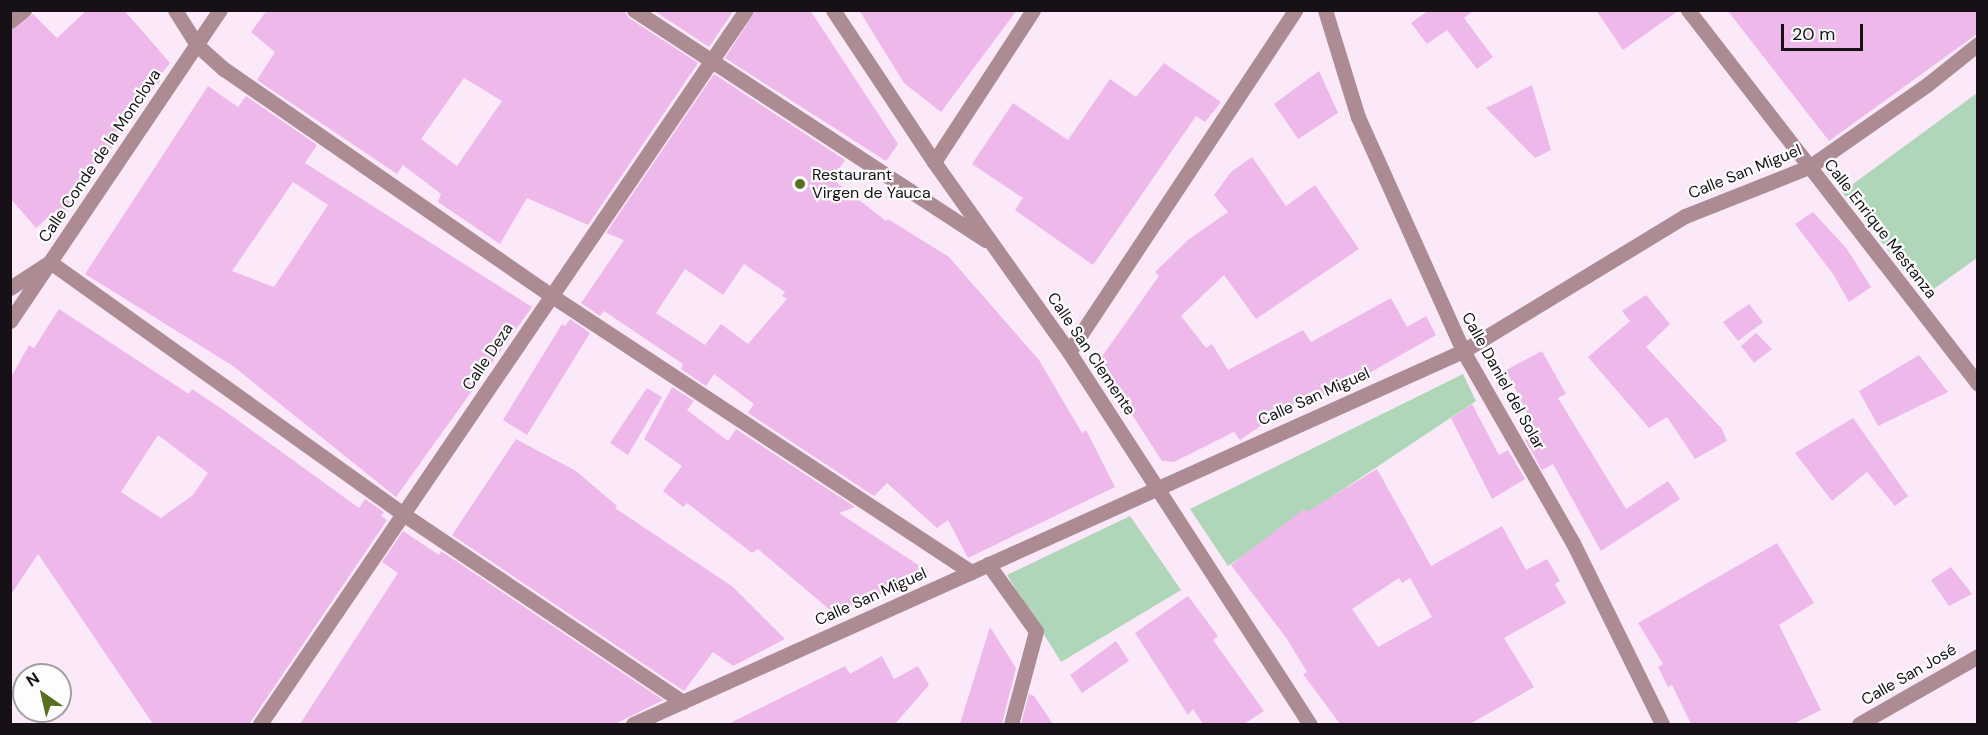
<!DOCTYPE html>
<meta charset="utf-8">
<style>
body{margin:0}
#map{position:relative;width:1988px;height:735px;overflow:hidden;background:#fbe9fa;font-family:"DM Sans",sans-serif}
div>[style]{position:absolute}
[style*='--x']{left:calc(var(--x)*1px);top:calc(var(--y)*1px);width:calc(var(--w)*1px);rotate:calc(var(--a)*1deg)}
.green>*{inset:0;background:#b0d6b9}
.building>*{inset:0;background:#eeb8eb}
.minor>*{height:15px;margin:-7.5px;padding:0 7.5px;transform-origin:7.5px;border-radius:7.5px;background:#ac8b93}
.tertiary>*{height:15px;margin:-7.5px;padding:0 7.5px;transform-origin:7.5px;border-radius:7.5px;background:#ac8b93}
.dots>*{width:16px;height:16px;translate:-50% -50%;box-sizing:border-box;border:3px solid #fdfdfd;border-radius:50%}
span{translate:-50% -50%;white-space:nowrap;text-align:center;line-height:1.15;-webkit-text-stroke:4.5px #fdfdfd;paint-order:stroke}
.street-label{font-size:16px;color:#171117}
.poi-label{font-size:16px;color:#171117}
.left{translate:0 -50%;text-align:left}
.frame{position:absolute;inset:0;border:12px solid #171117;pointer-events:none}
.north{position:absolute;left:12px;top:663px;width:60px;height:60px;box-sizing:border-box;background:#fdfdfd;border:2px solid #a19fa1;border-radius:50%;rotate:326deg;font-size:16px;font-weight:700;line-height:24px;text-align:center;color:#171117}
.north::after{content:'';display:block;margin:auto;width:21px;height:27px;background:#596f20;clip-path:polygon(50% 0,100% 100%,50% 72%,0 100%)}
.scale{position:absolute;left:1781px;top:24px;width:82px;height:27px;box-sizing:border-box;border:3px solid #171117;border-top:0;padding-left:8px;font-size:18px;line-height:21px;white-space:nowrap;color:#171117;-webkit-text-stroke:4px #fdfdfd;paint-order:stroke}
</style>
<div id="map">
<div class="green">
<div style="clip-path:polygon(1977px 93px,1977px 258px,1924px 296px,1842px 192px)"></div>
<div style="clip-path:polygon(1463px 374px,1476px 401px,1228px 566px,1190px 509px)"></div>
<div style="clip-path:polygon(1130px 516px,1181px 590px,1061px 662px,1007px 575px)"></div>
</div>
<div class="building">
<div style="clip-path:polygon(87px 10px,124px 10px,170px 63px,158px 78px,160px 81px,116px 131px,120px 135px,113px 147px,94px 165px,62px 216px,57px 210px,36px 228px,10px 198px,10px 31px,33px 14px,57px 38px)"></div>
<div style="clip-path:polygon(evenodd,267px 10px,624px 10px,629px 18px,698px 63px,588px 225px,527px 198px,500px 244px,438px 202px,441px 194px,403px 165px,397px 174px,257px 80px,275px 52px,251px 32px,267px 10px,464px 78px,502px 101px,457px 166px,421px 139px,464px 78px)"></div>
<div style="clip-path:polygon(653px 10px,734px 10px,709px 47px)"></div>
<div style="clip-path:polygon(756px 10px,810px 10px,898px 144px,886px 161px,725px 58px)"></div>
<div style="clip-path:polygon(859px 10px,1017px 10px,941px 112px,904px 83px)"></div>
<div style="clip-path:polygon(1429px 10px,1475px 10px,1464px 18px,1493px 57px,1477px 69px,1447px 30px,1427px 44px,1411px 23px)"></div>
<div style="clip-path:polygon(1596px 10px,1678px 10px,1678px 11px,1623px 50px)"></div>
<div style="clip-path:polygon(1727px 10px,1977px 10px,1977px 34px,1829px 141px)"></div>
<div style="clip-path:polygon(1164px 63px,1221px 102px,1205px 122px,1196px 116px,1093px 265px,1015px 210px,1023px 198px,972px 164px,1013px 103px,1068px 140px,1110px 79px,1136px 97px)"></div>
<div style="clip-path:polygon(1319px 71px,1338px 113px,1298px 139px,1274px 104px)"></div>
<div style="clip-path:polygon(evenodd,714px 74px,845px 160px,832px 179px,886px 221px,888px 219px,949px 257px,1039px 360px,1082px 433px,1086px 430px,1115px 487px,968px 558px,948px 520px,937px 528px,887px 483px,874px 496px,748px 413px,754px 404px,714px 374px,706px 386px,681px 369px,683px 364px,604px 311px,600px 316px,581px 303px,624px 240px,606px 233px,714px 74px,744px 264px,785px 292px,782px 296px,787px 299px,748px 344px,721px 324px,705px 345px,656px 313px,685px 269px,723px 295px,744px 264px)"></div>
<div style="clip-path:polygon(1532px 85px,1551px 150px,1535px 158px,1486px 108px)"></div>
<div style="clip-path:polygon(evenodd,208px 86px,238px 107px,246px 96px,317px 145px,305px 163px,532px 307px,396px 497px,233px 366px,85px 274px,208px 86px,293px 182px,328px 205px,274px 287px,232px 271px,293px 182px)"></div>
<div style="clip-path:polygon(1252px 157px,1286px 206px,1315px 185px,1359px 249px,1256px 319px,1224px 275px,1181px 316px,1206px 348px,1212px 344px,1228px 370px,1303px 330px,1311px 342px,1391px 298px,1407px 327px,1426px 316px,1436px 335px,1341px 389px,1315px 398px,1311px 392px,1240px 440px,1234px 432px,1174px 462px,1162px 461px,1098px 362px,1159px 276px,1155px 272px,1188px 240px,1228px 212px,1214px 195px,1231px 172px)"></div>
<div style="clip-path:polygon(1813px 212px,1847px 249px,1871px 287px,1849px 302px,1833px 274px,1795px 224px)"></div>
<div style="clip-path:polygon(1646px 295px,1670px 324px,1646px 347px,1722px 429px,1727px 441px,1695px 459px,1667px 417px,1649px 428px,1588px 357px,1630px 321px,1622px 311px)"></div>
<div style="clip-path:polygon(1749px 304px,1763px 322px,1738px 341px,1723px 322px)"></div>
<div style="clip-path:polygon(evenodd,59px 309px,189px 394px,192px 389px,225px 411px,359px 508px,365px 499px,384px 512px,381px 516px,387px 520px,249px 724px,153px 724px,38px 554px,10px 596px,10px 379px,29px 345px,34px 348px,59px 309px,158px 435px,208px 473px,193px 495px,161px 518px,121px 492px,158px 435px)"></div>
<div style="clip-path:polygon(570px 319px,590px 333px,527px 435px,503px 420px,562px 324px,565px 326px)"></div>
<div style="clip-path:polygon(1756px 333px,1772px 349px,1754px 363px,1741px 346px)"></div>
<div style="clip-path:polygon(1542px 351px,1566px 394px,1558px 398px,1626px 509px,1668px 481px,1680px 499px,1601px 551px,1553px 464px,1542px 470px,1525px 440px,1537px 433px,1506px 370px)"></div>
<div style="clip-path:polygon(1919px 355px,1948px 392px,1878px 426px,1859px 391px)"></div>
<div style="clip-path:polygon(672px 387px,694px 401px,687px 410px,728px 441px,736px 429px,855px 507px,839px 513px,929px 572px,836px 615px,758px 549px,752px 553px,687px 503px,683px 507px,663px 491px,682px 466px,644px 439px)"></div>
<div style="clip-path:polygon(647px 388px,662px 397px,628px 455px,610px 443px)"></div>
<div style="clip-path:polygon(1472px 404px,1499px 455px,1508px 450px,1525px 479px,1492px 499px,1451px 418px)"></div>
<div style="clip-path:polygon(1853px 418px,1908px 496px,1895px 506px,1867px 472px,1832px 501px,1795px 453px)"></div>
<div style="clip-path:polygon(516px 439px,576px 471px,617px 506px,615px 508px,733px 587px,785px 639px,733px 666px,713px 652px,684px 691px,452px 535px)"></div>
<div style="clip-path:polygon(evenodd,1377px 469px,1431px 566px,1502px 526px,1526px 570px,1547px 559px,1560px 581px,1555px 584px,1566px 603px,1504px 638px,1534px 687px,1470px 724px,1340px 724px,1303px 674px,1307px 672px,1287px 639px,1231px 565px,1304px 509px,1307px 512px,1377px 469px,1399px 578px,1402px 583px,1410px 578px,1432px 617px,1378px 647px,1352px 609px,1399px 578px)"></div>
<div style="clip-path:polygon(403px 531px,439px 555px,441px 551px,663px 700px,615px 724px,300px 724px,398px 573px,382px 562px)"></div>
<div style="clip-path:polygon(1777px 543px,1814px 603px,1779px 625px,1821px 710px,1793px 724px,1691px 724px,1672px 685px,1668px 687px,1658px 667px,1663px 664px,1638px 623px)"></div>
<div style="clip-path:polygon(1951px 567px,1972px 594px,1949px 606px,1931px 580px)"></div>
<div style="clip-path:polygon(1188px 596px,1218px 636px,1213px 640px,1264px 711px,1244px 724px,1203px 724px,1193px 709px,1188px 715px,1135px 633px)"></div>
<div style="clip-path:polygon(990px 627px,1016px 668px,1002px 724px,960px 724px)"></div>
<div style="clip-path:polygon(1116px 641px,1129px 661px,1082px 693px,1070px 675px)"></div>
<div style="clip-path:polygon(882px 656px,894px 679px,918px 666px,929px 685px,895px 724px,728px 724px,845px 666px,850px 674px)"></div>
<div style="clip-path:polygon(1029px 694px,1034px 696px,1053px 724px,1021px 724px)"></div>
</div>
<div class="minor">
<div style="--x:175;--y:10;--w:41;--a:57.8"></div>
<div style="--x:197;--y:45;--w:36;--a:42"></div>
<div style="--x:224;--y:69;--w:399;--a:34.7"></div>
<div style="--x:552;--y:296;--w:502;--a:33.37"></div>
<div style="--x:634;--y:10;--w:420;--a:33.2"></div>
<div style="--x:833;--y:10;--w:182;--a:56.4"></div>
<div style="--x:934;--y:162;--w:233;--a:54.6"></div>
<div style="--x:1069;--y:352;--w:443;--a:57.1"></div>
<div style="--x:1325;--y:10;--w:112;--a:72.9"></div>
<div style="--x:1358;--y:117;--w:256;--a:65.8"></div>
<div style="--x:1463;--y:351;--w:221;--a:60.2"></div>
<div style="--x:1573;--y:543;--w:202;--a:63.8"></div>
<div style="--x:1688;--y:10;--w:473;--a:52.2"></div>
<div style="--x:10;--y:21;--w:18;--a:-38"></div>
<div style="--x:934;--y:162;--w:181;--a:-56.9"></div>
<div style="--x:10;--y:288;--w:48;--a:-33"></div>
<div style="--x:50;--y:262;--w:434;--a:35.5"></div>
<div style="--x:403;--y:514;--w:337;--a:33.9"></div>
<div style="--x:1069;--y:352;--w:410;--a:-56.5"></div>
<div style="--x:988;--y:564;--w:82;--a:54.4"></div>
<div style="--x:1036;--y:631;--w:96;--a:105"></div>
<div style="--x:260;--y:724;--w:864;--a:-55.76"></div>
<div style="--x:633;--y:724;--w:910;--a:-24.2"></div>
<div style="--x:1463;--y:351;--w:260;--a:-31.3"></div>
<div style="--x:1685;--y:216;--w:133;--a:-21.6"></div>
<div style="--x:1809;--y:167;--w:145;--a:-34.9"></div>
<div style="--x:1928;--y:84;--w:64;--a:-38.7"></div>
<div style="--x:1859;--y:724;--w:137;--a:-29.7"></div>
</div>
<div class="tertiary">
<div style="--x:10;--y:321;--w:375;--a:-56"></div>
</div>
<div class="dots">
<div style="left:800px;top:184px;background:#596f20"></div>
</div>
<div class="street-label">
<span style="left:100px;top:156px;rotate:-56deg">Calle Conde de la Monclova</span>
<span style="left:1745px;top:172px;rotate:-22deg">Calle San Miguel</span>
<span style="left:1880px;top:229px;rotate:52deg">Calle Enrique Mestanza</span>
<span style="left:1091px;top:354px;rotate:56deg">Calle San Clemente</span>
<span style="left:488px;top:357px;rotate:-56deg">Calle Deza</span>
<span style="left:1503px;top:381px;rotate:61deg">Calle Daniel del Solar</span>
<span style="left:1314px;top:397px;rotate:-24deg">Calle San Miguel</span>
<span style="left:871px;top:597px;rotate:-24deg">Calle San Miguel</span>
<span style="left:1909px;top:675px;rotate:-30deg">Calle San José</span>
</div>
<div class="poi-label">
<span class="left" style="left:812px;top:184px">Restaurant<br>Virgen de Yauca</span>
</div>
<div class="frame"></div>
<div class="north">N</div>
<div class="scale">20 m</div>
</div>
